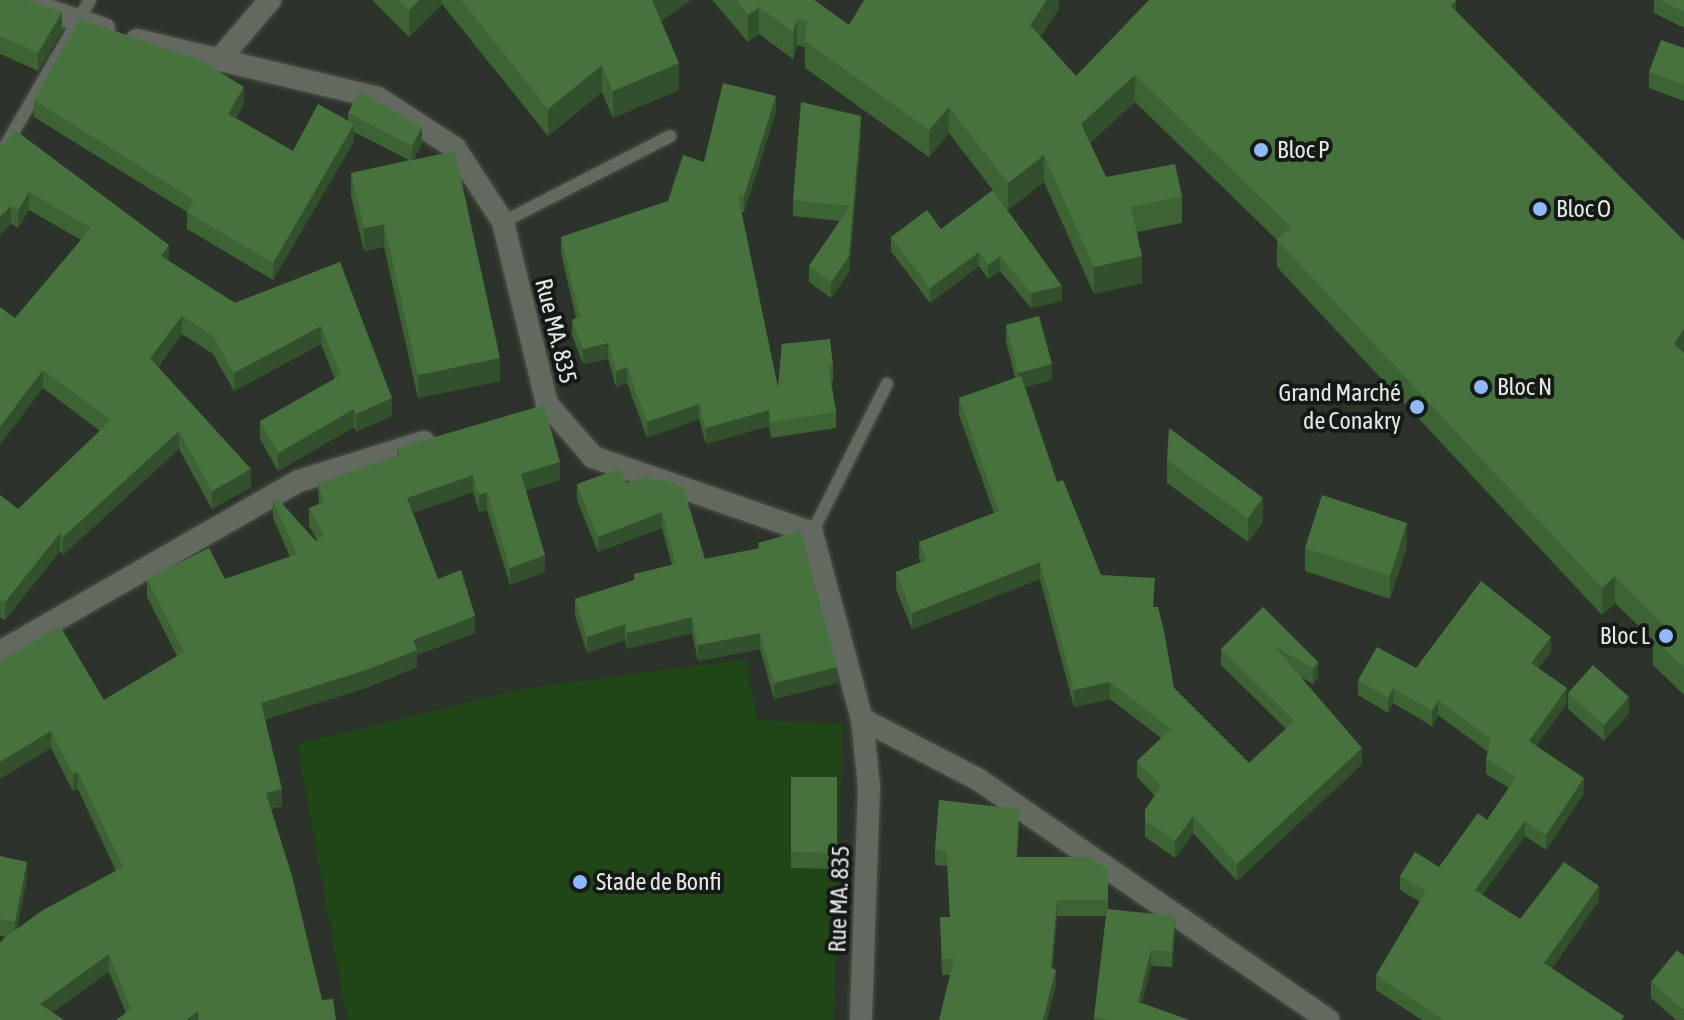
<!DOCTYPE html>
<meta charset="utf-8">
<style>
body{margin:0}
#map{position:relative;width:1684px;height:1020px;overflow:hidden;background:#2c332a;font-family:"Asap Condensed",sans-serif}
div>[style]{position:absolute}
[style*='--x']{left:calc(var(--x)*1px);top:calc(var(--y)*1px);width:calc(var(--w)*1px);rotate:calc(var(--a)*1deg)}
.green>*{inset:0;background:#204617}
.roads{filter:drop-shadow(0 0 2px #4a5149) drop-shadow(0 0 2px #4a5149)}
.service>*{height:12px;margin:-6px;padding:0 6px;transform-origin:6px;border-radius:6px;background:#626a60}
.minor>*{height:22px;margin:-11px;padding:0 11px;transform-origin:11px;border-radius:11px;background:#626a60}
.wall>*{inset:0;background:#3d6234}
.shaded-wall>*{inset:0;background:#32502b}
.building>*{inset:0;background:#47723d}
.dots>*{width:22px;height:22px;translate:-50% -50%;box-sizing:border-box;border:4px solid #161a16;border-radius:50%}
span{translate:-50% -50%;white-space:nowrap;text-align:center;line-height:1.15;-webkit-text-stroke:8px #161a16;paint-order:stroke}
.poi-label{font-size:24px;color:#e4e9e3}
.left{translate:0 -50%;text-align:left}
.right{translate:-100% -50%;text-align:right}
.street-label{font-size:24px;color:#e4e9e3}
</style>
<div id="map">
<div class="green">
<div style="clip-path:polygon(746px 659px,757px 720px,843px 724px,833px 1020px,347px 1020px,297px 744px,528px 688px)"></div>
</div>
<div class="roads">
<div class="service">
<div style="--x:0;--y:155;--w:179;--a:-59.9"></div>
<div style="--x:503;--y:222;--w:188;--a:-27.2"></div>
<div style="--x:812;--y:533;--w:167;--a:-63.3"></div>
</div>
<div class="minor">
<div style="--x:17;--y:0;--w:92;--a:18.4"></div>
<div style="--x:137;--y:40;--w:248;--a:13.5"></div>
<div style="--x:378;--y:98;--w:92;--a:33"></div>
<div style="--x:455;--y:148;--w:88;--a:57"></div>
<div style="--x:503;--y:222;--w:187;--a:76.4"></div>
<div style="--x:547;--y:404;--w:70;--a:49"></div>
<div style="--x:593;--y:457;--w:232;--a:19.1"></div>
<div style="--x:812;--y:533;--w:193;--a:75"></div>
<div style="--x:862;--y:719;--w:68;--a:84.1"></div>
<div style="--x:869;--y:787;--w:233;--a:92"></div>
<div style="--x:219;--y:60;--w:79;--a:-49.6"></div>
<div style="--x:0;--y:652;--w:344;--a:-29.8"></div>
<div style="--x:299;--y:481;--w:131;--a:-17.3"></div>
<div style="--x:862;--y:719;--w:132;--a:27.5"></div>
<div style="--x:979;--y:780;--w:424;--a:34.5"></div>
</div>
</div>
<div class="wall">
<div style="clip-path:polygon(0 0,62px 30px,38px 71px,0 54px)"></div>
<div style="clip-path:polygon(372px 0,691px 0,661px 21px,679px 90px,613px 118px,602px 92px,548px 136px,442px 4px,409px 37px)"></div>
<div style="clip-path:polygon(712px 0,814px 0,849px 25px,1059px 0,1059px 9px,1040px 37px,1076px 76px,1456px 12px,1684px 241px,1684px 695px,1653px 665px,1653px 640px,1615px 603px,1602px 615px,1277px 267px,1277px 240px,1135px 102px,1090px 143px,1106px 177px,1182px 196px,1182px 223px,1137px 232px,1142px 283px,1094px 294px,1044px 182px,1008px 210px,949px 133px,929px 157px,805px 68px,805px 47px,797px 45px,793px 59px,759px 34px,748px 42px)"></div>
<div style="clip-path:polygon(1654px 0,1684px 0,1684px 28px,1654px 13px)"></div>
<div style="clip-path:polygon(1684px 48px,1684px 101px,1649px 88px,1649px 72px)"></div>
<div style="clip-path:polygon(34px 100px,244px 104px,236px 118px,293px 151px,348px 121px,348px 113px,422px 143px,414px 159px,500px 381px,418px 398px,384px 247px,364px 251px,351px 196px,351px 173px,409px 160px,354px 132px,354px 141px,273px 280px,187px 229px,187px 212px,34px 117px)"></div>
<div style="clip-path:polygon(776px 112px,744px 212px,741px 212px,778px 388px,782px 344px,833px 366px,833px 382px,831px 382px,836px 412px,836px 428px,771px 438px,769px 426px,706px 444px,699px 419px,647px 438px,627px 383px,616px 387px,608px 359px,583px 364px,572px 335px,572px 320px,576px 318px,561px 253px,561px 237px,668px 201px,704px 162px)"></div>
<div style="clip-path:polygon(861px 132px,849px 272px,831px 298px,809px 282px,809px 266px,840px 221px,793px 216px,793px 200px)"></div>
<div style="clip-path:polygon(0 144px,169px 261px,235px 303px,340px 262px,392px 416px,356px 432px,354px 427px,278px 471px,260px 439px,260px 421px,335px 379px,321px 344px,234px 391px,213px 354px,182px 334px,158px 367px,251px 487px,212px 509px,179px 449px,63px 555px,60px 551px,5px 620px,0 617px,0 495px,18px 509px,100px 431px,43px 388px,15px 318px,81px 240px,29px 210px,18px 228px,11px 224px)"></div>
<div style="clip-path:polygon(993px 190px,1062px 301px,1031px 308px,1000px 271px,988px 279px,979px 266px,930px 303px,891px 251px,891px 237px,941px 229px)"></div>
<div style="clip-path:polygon(1006px 325px,1052px 380px,1025px 387px,1057px 482px,1101px 575px,1154px 607px,1174px 688px,1249px 763px,1286px 729px,1221px 665px,1221px 649px,1263px 607px,1318px 662px,1318px 678px,1313px 684px,1301px 677px,1362px 764px,1237px 881px,1193px 833px,1175px 858px,1145px 837px,1145px 810px,1155px 796px,1137px 777px,1137px 761px,1161px 738px,1110px 699px,1074px 707px,1040px 579px,912px 629px,896px 589px,896px 572px,921px 562px,919px 558px,919px 542px,994px 513px,959px 415px,959px 398px,1015px 378px,1006px 341px)"></div>
<div style="clip-path:polygon(397px 448px,560px 480px,526px 490px,545px 572px,510px 585px,487px 510px,479px 512px,473px 492px,413px 513px,438px 579px,475px 633px,417px 655px,417px 667px,366px 688px,265px 719px,282px 806px,271px 809px,322px 1000px,336px 1020px,116px 1020px,126px 1013px,109px 972px,0 1020px,5px 937px,0 936px,0 856px,27px 879px,17px 929px,116px 871px,78px 789px,73px 791px,51px 748px,0 662px,104px 700px,177px 656px,147px 597px,147px 579px,225px 579px,290px 557px,273px 518px,273px 501px,316px 541px,317px 540px,309px 526px,309px 508px,319px 504px,318px 484px,397px 456px)"></div>
<div style="clip-path:polygon(1167px 460px,1263px 522px,1248px 542px,1167px 483px)"></div>
<div style="clip-path:polygon(650px 482px,705px 559px,758px 549px,758px 543px,837px 683px,774px 699px,760px 649px,698px 661px,692px 633px,627px 649px,625px 640px,587px 653px,575px 615px,575px 599px,634px 580px,634px 574px,672px 565px,662px 528px,598px 552px,577px 500px,577px 484px)"></div>
<div style="clip-path:polygon(1407px 547px,1390px 599px,1305px 571px,1305px 548px)"></div>
<div style="clip-path:polygon(1551px 652px,1538px 668px,1567px 703px,1536px 746px,1584px 793px,1546px 850px,1525px 836px,1482px 895px,1520px 919px,1599px 901px,1552px 968px,1624px 1020px,1422px 1020px,1376px 990px,1376px 975px,1420px 902px,1400px 890px,1400px 876px,1439px 867px,1487px 820px,1509px 788px,1486px 774px,1486px 759px,1488px 752px,1438px 715px,1432px 726px,1393px 703px,1388px 713px,1358px 695px,1358px 680px,1416px 668px)"></div>
<div style="clip-path:polygon(1568px 693px,1629px 713px,1604px 741px,1568px 709px)"></div>
<div style="clip-path:polygon(791px 777px,837px 777px,837px 869px,791px 868px)"></div>
<div style="clip-path:polygon(1019px 825px,1017px 857px,1108px 870px,1108px 909px,1175px 932px,1172px 967px,1151px 966px,1142px 1003px,1189px 1020px,1094px 1020px,1106px 916px,1057px 916px,1052px 969px,1056px 986px,950px 975px,942px 975px,940px 917px,950px 917px,947px 866px,935px 865px,935px 849px)"></div>
<div style="clip-path:polygon(1684px 956px,1684px 1020px,1676px 1020px,1651px 998px,1651px 982px)"></div>
</div>
<div class="shaded-wall">
<div style="clip-path:polygon(419px 0,442px 0,442px 4px,409px 37px,409px 10px)"></div>
<div style="clip-path:polygon(652px 0,691px 0,652px 27px)"></div>
<div style="clip-path:polygon(1047px 0,1059px 0,1059px 9px,1030px 52px,1030px 25px)"></div>
<div style="clip-path:polygon(1456px 1px,1456px 28px,1451px 6px)"></div>
<div style="clip-path:polygon(759px 7px,759px 34px,748px 42px,748px 15px)"></div>
<div style="clip-path:polygon(62px 12px,62px 30px,38px 71px,38px 53px)"></div>
<div style="clip-path:polygon(797px 19px,797px 45px,793px 59px,793px 32px)"></div>
<div style="clip-path:polygon(679px 63px,679px 90px,613px 118px,613px 91px)"></div>
<div style="clip-path:polygon(602px 65px,602px 92px,548px 136px,548px 109px)"></div>
<div style="clip-path:polygon(1135px 75px,1135px 102px,1081px 151px,1081px 124px)"></div>
<div style="clip-path:polygon(244px 87px,244px 104px,228px 131px,228px 114px)"></div>
<div style="clip-path:polygon(776px 96px,776px 112px,744px 212px,744px 196px)"></div>
<div style="clip-path:polygon(949px 107px,949px 133px,929px 157px,929px 130px)"></div>
<div style="clip-path:polygon(861px 116px,861px 132px,849px 272px,831px 298px,831px 282px,849px 256px)"></div>
<div style="clip-path:polygon(354px 124px,354px 141px,273px 280px,273px 263px)"></div>
<div style="clip-path:polygon(422px 127px,422px 143px,412px 162px,412px 146px)"></div>
<div style="clip-path:polygon(1044px 155px,1044px 182px,1008px 210px,1008px 183px)"></div>
<div style="clip-path:polygon(29px 192px,29px 210px,18px 228px,18px 210px)"></div>
<div style="clip-path:polygon(11px 206px,11px 224px,0 235px,0 217px)"></div>
<div style="clip-path:polygon(384px 224px,384px 247px,364px 251px,364px 228px)"></div>
<div style="clip-path:polygon(169px 245px,169px 263px,161px 256px)"></div>
<div style="clip-path:polygon(979px 252px,979px 266px,930px 303px,930px 288px)"></div>
<div style="clip-path:polygon(1000px 256px,1000px 271px,988px 279px,988px 265px)"></div>
<div style="clip-path:polygon(1142px 256px,1142px 283px,1094px 294px,1094px 267px)"></div>
<div style="clip-path:polygon(1062px 286px,1062px 301px,1031px 308px,1031px 293px)"></div>
<div style="clip-path:polygon(182px 316px,182px 334px,150px 376px,150px 358px)"></div>
<div style="clip-path:polygon(321px 326px,321px 344px,234px 391px,234px 373px)"></div>
<div style="clip-path:polygon(1684px 328px,1684px 355px,1674px 344px)"></div>
<div style="clip-path:polygon(608px 343px,608px 359px,583px 364px,583px 349px)"></div>
<div style="clip-path:polygon(500px 358px,500px 381px,418px 398px,418px 375px)"></div>
<div style="clip-path:polygon(1052px 364px,1052px 380px,1018px 389px,1018px 373px)"></div>
<div style="clip-path:polygon(627px 367px,627px 383px,616px 387px,616px 371px)"></div>
<div style="clip-path:polygon(43px 370px,43px 388px,0 445px,0 427px)"></div>
<div style="clip-path:polygon(392px 398px,392px 416px,356px 432px,356px 414px)"></div>
<div style="clip-path:polygon(699px 404px,699px 419px,647px 438px,647px 422px)"></div>
<div style="clip-path:polygon(354px 409px,354px 427px,278px 471px,278px 453px)"></div>
<div style="clip-path:polygon(769px 410px,769px 426px,706px 444px,706px 428px)"></div>
<div style="clip-path:polygon(179px 431px,179px 449px,63px 555px,63px 537px)"></div>
<div style="clip-path:polygon(560px 462px,560px 480px,521px 491px,521px 474px)"></div>
<div style="clip-path:polygon(251px 469px,251px 487px,212px 509px,212px 491px)"></div>
<div style="clip-path:polygon(473px 475px,473px 492px,407px 515px,407px 498px)"></div>
<div style="clip-path:polygon(487px 492px,487px 510px,479px 512px,479px 495px)"></div>
<div style="clip-path:polygon(1263px 498px,1263px 522px,1248px 542px,1248px 518px)"></div>
<div style="clip-path:polygon(662px 512px,662px 528px,598px 552px,598px 537px)"></div>
<div style="clip-path:polygon(1407px 523px,1407px 547px,1390px 599px,1390px 576px)"></div>
<div style="clip-path:polygon(60px 533px,60px 551px,5px 620px,5px 602px)"></div>
<div style="clip-path:polygon(545px 555px,545px 572px,510px 585px,510px 568px)"></div>
<div style="clip-path:polygon(1040px 562px,1040px 579px,912px 629px,912px 613px)"></div>
<div style="clip-path:polygon(1615px 576px,1615px 603px,1602px 615px,1602px 588px)"></div>
<div style="clip-path:polygon(475px 616px,475px 633px,417px 655px,417px 667px,366px 688px,261px 721px,261px 703px,413px 640px)"></div>
<div style="clip-path:polygon(692px 617px,692px 633px,627px 649px,627px 633px)"></div>
<div style="clip-path:polygon(625px 624px,625px 640px,587px 653px,587px 637px)"></div>
<div style="clip-path:polygon(760px 633px,760px 649px,698px 661px,698px 645px)"></div>
<div style="clip-path:polygon(1551px 637px,1551px 652px,1531px 678px,1531px 663px)"></div>
<div style="clip-path:polygon(1318px 662px,1318px 678px,1313px 684px,1313px 668px)"></div>
<div style="clip-path:polygon(837px 667px,837px 683px,774px 699px,774px 683px)"></div>
<div style="clip-path:polygon(1110px 682px,1110px 699px,1074px 707px,1074px 690px)"></div>
<div style="clip-path:polygon(1393px 688px,1393px 703px,1388px 713px,1388px 698px)"></div>
<div style="clip-path:polygon(1567px 688px,1567px 703px,1529px 756px,1529px 741px)"></div>
<div style="clip-path:polygon(1629px 697px,1629px 713px,1604px 741px,1604px 725px)"></div>
<div style="clip-path:polygon(1438px 700px,1438px 715px,1432px 726px,1432px 711px)"></div>
<div style="clip-path:polygon(51px 731px,51px 748px,0 779px,0 762px)"></div>
<div style="clip-path:polygon(1362px 748px,1362px 764px,1237px 881px,1237px 864px)"></div>
<div style="clip-path:polygon(78px 772px,78px 789px,73px 791px,73px 774px)"></div>
<div style="clip-path:polygon(1584px 778px,1584px 793px,1546px 850px,1546px 835px)"></div>
<div style="clip-path:polygon(282px 789px,282px 806px,266px 810px,266px 793px)"></div>
<div style="clip-path:polygon(1193px 816px,1193px 833px,1175px 858px,1175px 841px)"></div>
<div style="clip-path:polygon(1525px 821px,1525px 836px,1475px 905px,1475px 890px)"></div>
<div style="clip-path:polygon(27px 862px,27px 879px,15px 939px,15px 922px)"></div>
<div style="clip-path:polygon(1599px 886px,1599px 901px,1544px 978px,1544px 963px)"></div>
<div style="clip-path:polygon(1057px 900px,1057px 916px,1051px 984px,1051px 968px)"></div>
<div style="clip-path:polygon(1175px 916px,1175px 932px,1172px 967px,1172px 952px)"></div>
<div style="clip-path:polygon(1151px 950px,1151px 966px,1138px 1018px,1138px 1002px)"></div>
<div style="clip-path:polygon(109px 954px,109px 972px,42px 1020px,40px 1004px)"></div>
<div style="clip-path:polygon(1056px 970px,1056px 986px,1047px 1020px,1043px 1020px)"></div>
<div style="clip-path:polygon(198px 1011px,198px 1020px,186px 1020px)"></div>
</div>
<div class="building">
<div style="clip-path:polygon(0 0,27px 0,62px 12px,38px 53px,0 36px)"></div>
<div style="clip-path:polygon(399px 0,419px 0,409px 10px)"></div>
<div style="clip-path:polygon(461px 0,652px 0,679px 63px,613px 91px,602px 65px,548px 109px)"></div>
<div style="clip-path:polygon(736px 0,814px 0,849px 25px,864px 0,1047px 0,1030px 25px,1076px 76px,1149px 0,1456px 0,1456px 1px,1451px 6px,1684px 241px,1684px 328px,1674px 344px,1684px 353px,1684px 668px,1653px 638px,1665px 626px,1615px 576px,1602px 588px,1277px 240px,1291px 227px,1135px 75px,1081px 124px,1106px 177px,1175px 164px,1182px 196px,1131px 207px,1142px 256px,1094px 267px,1044px 155px,1008px 183px,949px 107px,929px 130px,805px 41px,807px 20px,797px 19px,793px 32px,759px 7px,748px 15px)"></div>
<div style="clip-path:polygon(1660px 0,1684px 0,1684px 12px)"></div>
<div style="clip-path:polygon(80px 19px,202px 61px,244px 87px,228px 114px,293px 151px,318px 104px,354px 124px,273px 263px,187px 212px,194px 200px,34px 100px)"></div>
<div style="clip-path:polygon(1661px 40px,1684px 48px,1684px 85px,1649px 72px)"></div>
<div style="clip-path:polygon(723px 83px,776px 96px,744px 196px,738px 195px,778px 388px,782px 344px,830px 339px,833px 366px,828px 366px,836px 412px,771px 422px,769px 410px,706px 428px,699px 404px,647px 422px,627px 367px,616px 371px,608px 343px,583px 349px,572px 320px,580px 317px,561px 237px,668px 201px,683px 155px,704px 162px)"></div>
<div style="clip-path:polygon(359px 92px,422px 127px,412px 146px,348px 113px)"></div>
<div style="clip-path:polygon(801px 102px,861px 116px,849px 256px,831px 282px,809px 266px,850px 206px,793px 200px)"></div>
<div style="clip-path:polygon(15px 130px,169px 245px,161px 256px,235px 303px,340px 262px,392px 398px,356px 414px,354px 409px,278px 453px,260px 421px,341px 375px,321px 326px,234px 373px,213px 336px,182px 316px,150px 358px,251px 469px,212px 491px,179px 431px,63px 537px,60px 533px,5px 602px,0 599px,0 495px,18px 509px,111px 420px,43px 370px,0 427px,0 307px,15px 318px,91px 228px,29px 192px,18px 210px,11px 206px,0 217px,0 144px,5px 144px)"></div>
<div style="clip-path:polygon(455px 151px,500px 358px,418px 375px,384px 224px,364px 228px,351px 173px)"></div>
<div style="clip-path:polygon(993px 190px,1062px 286px,1031px 293px,1000px 256px,988px 265px,979px 252px,930px 288px,891px 237px,927px 210px,941px 229px)"></div>
<div style="clip-path:polygon(1039px 316px,1052px 364px,1018px 373px,1006px 325px)"></div>
<div style="clip-path:polygon(1021px 376px,1057px 482px,1063px 480px,1101px 575px,1155px 578px,1153px 607px,1158px 607px,1164px 631px,1174px 688px,1249px 763px,1294px 721px,1221px 649px,1263px 607px,1318px 662px,1313px 668px,1274px 646px,1362px 748px,1237px 864px,1193px 816px,1175px 841px,1145px 820px,1145px 810px,1161px 786px,1137px 761px,1171px 729px,1110px 682px,1074px 690px,1040px 562px,912px 613px,896px 572px,927px 560px,919px 542px,999px 511px,959px 398px)"></div>
<div style="clip-path:polygon(544px 405px,560px 462px,521px 474px,545px 555px,510px 568px,487px 492px,479px 495px,473px 475px,407px 498px,438px 579px,461px 570px,475px 616px,413px 640px,417px 650px,366px 670px,261px 703px,282px 789px,266px 793px,292px 876px,322px 1000px,333px 999px,336px 1020px,199px 1020px,198px 1011px,186px 1020px,116px 1020px,131px 1009px,109px 954px,40px 1004px,64px 1020px,0 1020px,0 943px,3px 939px,43px 910px,123px 867px,78px 772px,73px 774px,51px 731px,0 762px,0 662px,60px 626px,104px 700px,184px 652px,147px 579px,209px 548px,225px 579px,297px 554px,273px 501px,277px 498px,316px 541px,324px 535px,309px 508px,324px 502px,318px 484px,400px 455px,397px 448px)"></div>
<div style="clip-path:polygon(1169px 428px,1263px 498px,1248px 518px,1167px 460px)"></div>
<div style="clip-path:polygon(621px 468px,626px 483px,648px 475px,650px 482px,660px 479px,683px 487px,705px 559px,760px 548px,758px 543px,800px 531px,837px 667px,774px 683px,760px 633px,698px 645px,692px 617px,627px 633px,625px 624px,587px 637px,575px 599px,635px 580px,634px 574px,676px 564px,662px 512px,598px 537px,577px 484px)"></div>
<div style="clip-path:polygon(1322px 495px,1407px 523px,1390px 576px,1305px 548px)"></div>
<div style="clip-path:polygon(1481px 581px,1551px 637px,1531px 663px,1567px 688px,1529px 741px,1584px 778px,1546px 835px,1525px 821px,1475px 890px,1520px 919px,1564px 862px,1599px 886px,1544px 963px,1624px 1016px,1621px 1020px,1444px 1020px,1376px 975px,1426px 891px,1400px 876px,1415px 852px,1439px 867px,1478px 813px,1487px 820px,1516px 777px,1486px 759px,1491px 739px,1438px 700px,1432px 711px,1393px 688px,1388px 698px,1358px 680px,1377px 647px,1416px 668px)"></div>
<div style="clip-path:polygon(1593px 665px,1629px 697px,1604px 725px,1568px 693px)"></div>
<div style="clip-path:polygon(791px 777px,837px 777px,837px 853px,791px 852px)"></div>
<div style="clip-path:polygon(939px 800px,1019px 809px,1016px 857px,1089px 857px,1108px 870px,1108px 900px,1057px 900px,1051px 968px,1056px 970px,1043px 1020px,939px 1020px,954px 959px,942px 959px,940px 917px,950px 917px,947px 851px,935px 849px)"></div>
<div style="clip-path:polygon(0 856px,27px 862px,15px 922px,0 919px)"></div>
<div style="clip-path:polygon(1107px 909px,1175px 916px,1172px 952px,1151px 950px,1138px 1002px,1189px 1020px,1108px 1020px,1094px 1017px)"></div>
<div style="clip-path:polygon(1677px 950px,1684px 956px,1684px 1010px,1651px 982px)"></div>
</div>
<div class="dots">
<div style="left:1261px;top:150px;background:#91b8fd"></div>
<div style="left:1540px;top:209px;background:#91b8fd"></div>
<div style="left:1481px;top:387px;background:#91b8fd"></div>
<div style="left:1417px;top:407px;background:#91b8fd"></div>
<div style="left:1666px;top:636px;background:#91b8fd"></div>
<div style="left:580px;top:882px;background:#91b8fd"></div>
</div>
<div class="poi-label">
<span class="left" style="left:1277px;top:150px">Bloc P</span>
<span class="left" style="left:1556px;top:209px">Bloc O</span>
<span class="left" style="left:1497px;top:387px">Bloc N</span>
<span class="right" style="left:1401px;top:407px">Grand Marché<br>de Conakry</span>
<span class="right" style="left:1650px;top:636px">Bloc L</span>
<span class="left" style="left:596px;top:882px">Stade de Bonfi</span>
</div>
<div class="street-label">
<span style="left:556px;top:331px;rotate:76deg">Rue MA. 835</span>
<span style="left:839px;top:899px;rotate:-88deg">Rue MA. 835</span>
</div>
</div>
